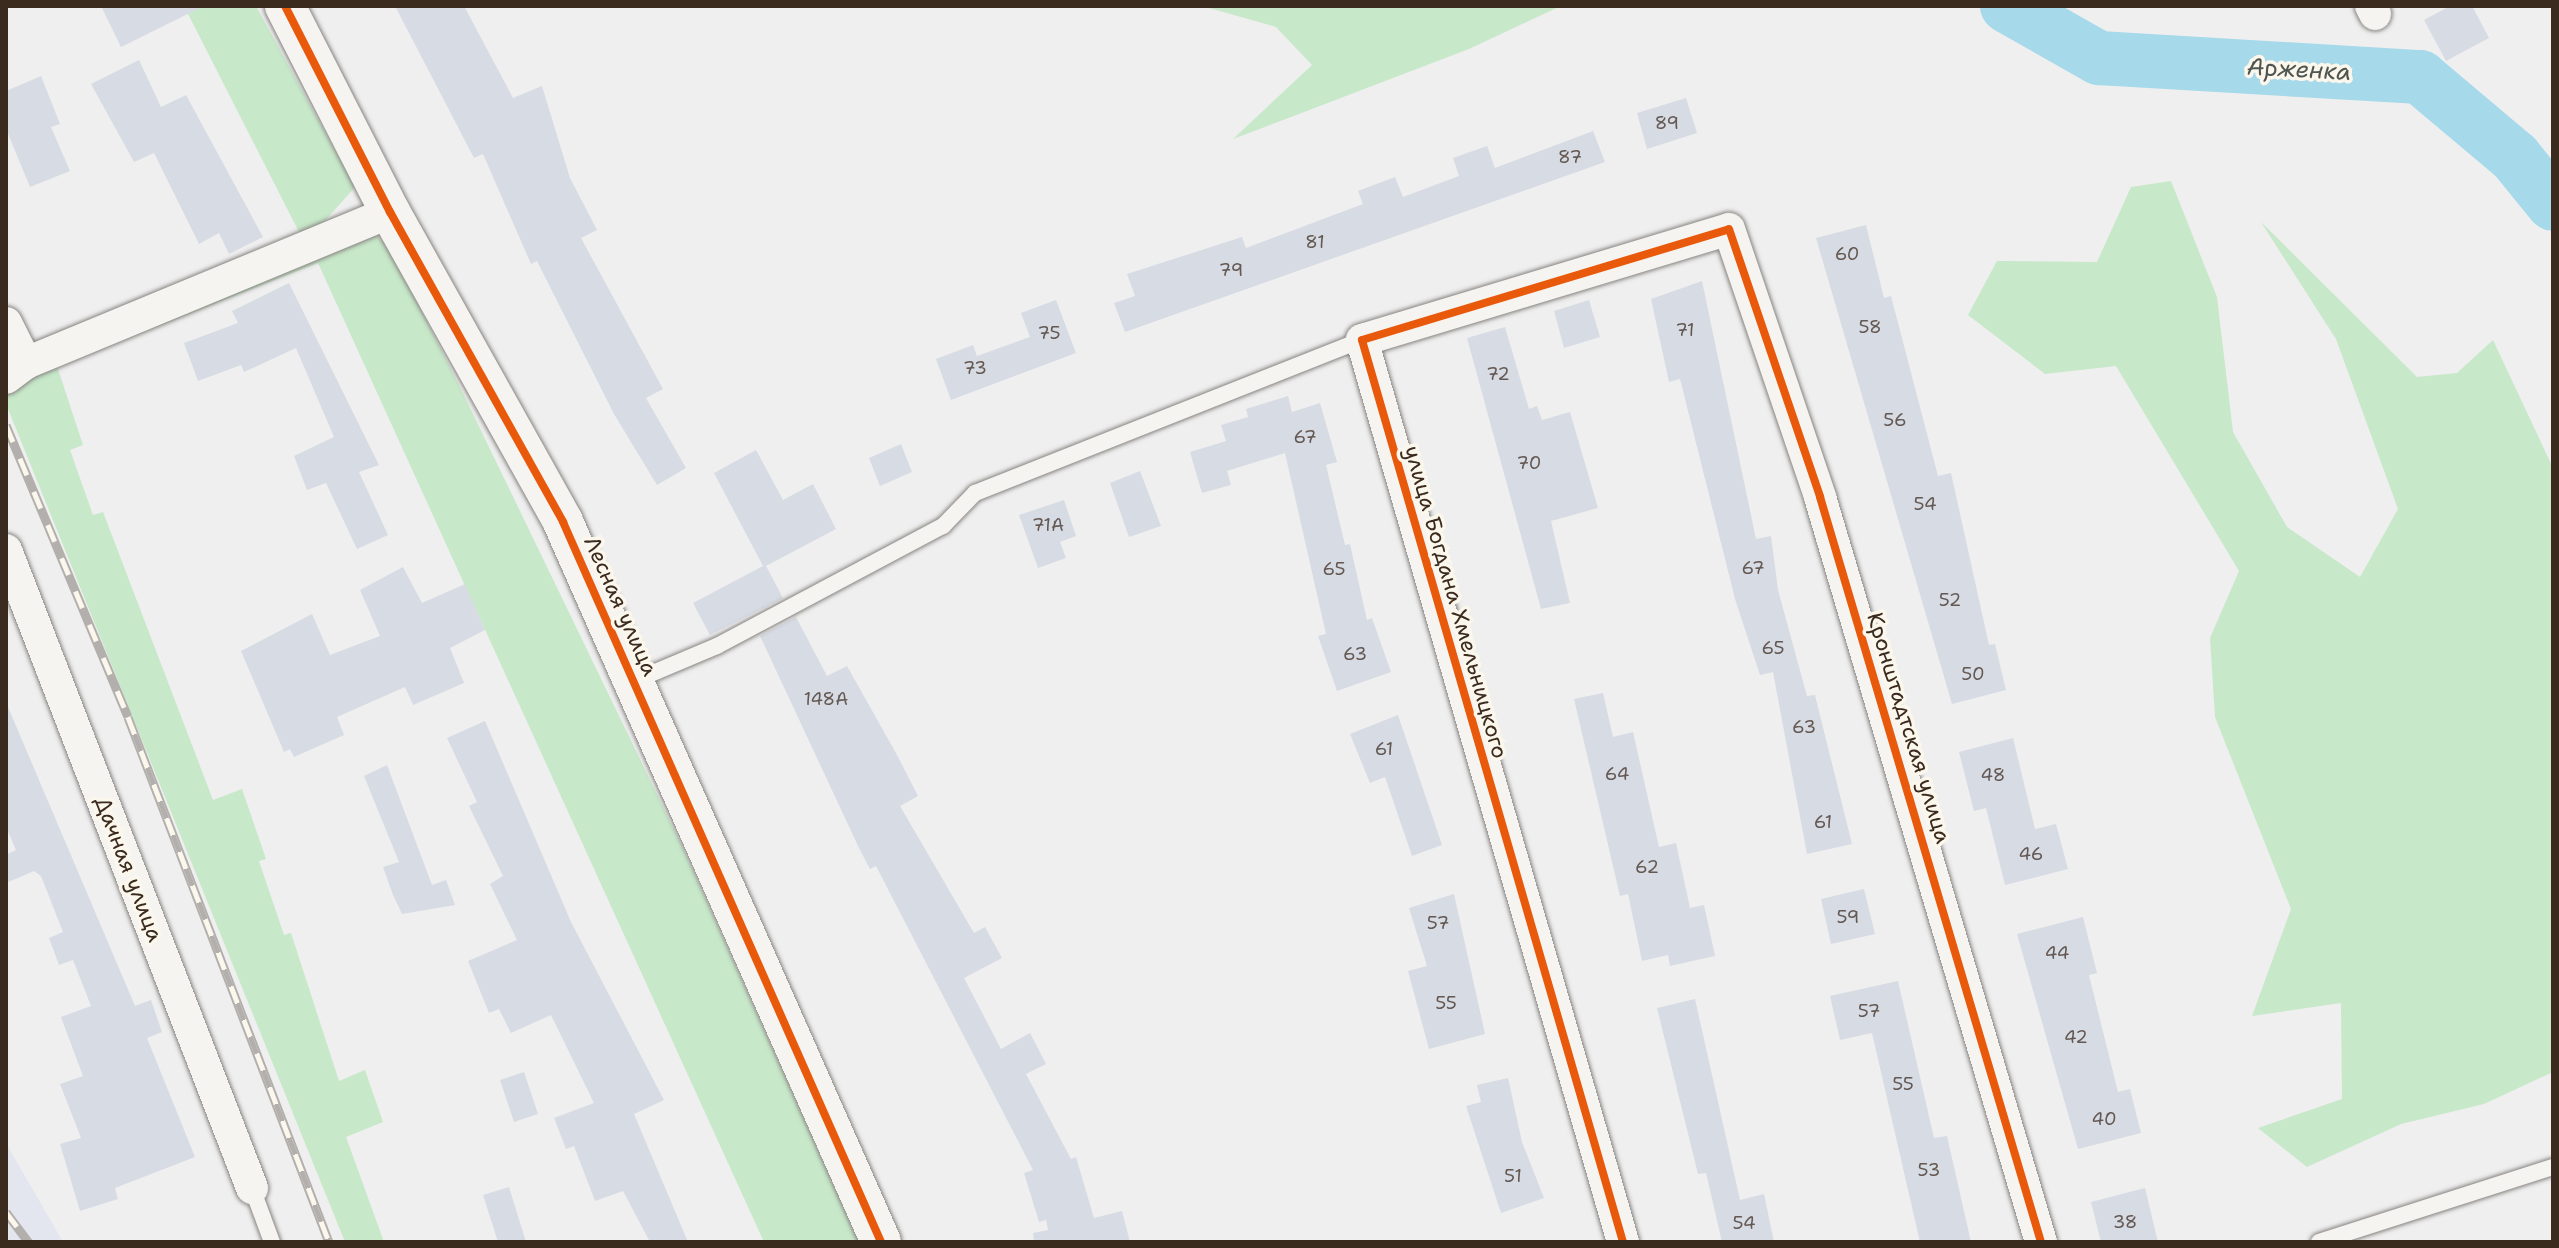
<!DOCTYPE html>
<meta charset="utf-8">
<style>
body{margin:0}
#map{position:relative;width:2559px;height:1248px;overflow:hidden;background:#efefef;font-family:"Shantell Sans",sans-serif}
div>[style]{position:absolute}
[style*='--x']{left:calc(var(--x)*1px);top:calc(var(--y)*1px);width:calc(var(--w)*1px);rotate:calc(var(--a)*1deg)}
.built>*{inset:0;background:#e3e6ee}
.green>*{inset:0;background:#c7e8c9}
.river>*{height:54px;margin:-27px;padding:0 27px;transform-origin:27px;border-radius:27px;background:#a6d9ea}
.building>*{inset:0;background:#d7dbe4}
.roads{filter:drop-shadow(0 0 2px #878481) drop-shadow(0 0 2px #878481)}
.service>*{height:16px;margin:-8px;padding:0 8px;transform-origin:8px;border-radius:8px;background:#f5f4f1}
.minor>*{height:32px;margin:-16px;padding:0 16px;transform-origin:16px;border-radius:16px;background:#f5f4f1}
.tertiary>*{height:40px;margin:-20px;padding:0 20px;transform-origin:20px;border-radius:20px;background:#f5f4f1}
.rail>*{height:9px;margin-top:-4.5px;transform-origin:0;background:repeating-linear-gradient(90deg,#fbf7ec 0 18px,#b2afac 0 36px);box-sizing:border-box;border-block:2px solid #b2afac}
.cycleway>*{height:8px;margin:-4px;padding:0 4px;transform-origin:4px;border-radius:4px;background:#e8590c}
span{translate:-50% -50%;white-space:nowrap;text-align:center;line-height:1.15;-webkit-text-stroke:7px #fbf7ec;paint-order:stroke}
.number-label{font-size:18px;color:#645852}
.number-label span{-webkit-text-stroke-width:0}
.street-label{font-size:22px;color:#3b2a1e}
.water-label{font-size:24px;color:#4e5450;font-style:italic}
.frame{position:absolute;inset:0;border:8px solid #3b2a1e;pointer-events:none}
</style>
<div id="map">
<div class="built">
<div style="clip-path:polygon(6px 1143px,63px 1242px,6px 1242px)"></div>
</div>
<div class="green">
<div style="clip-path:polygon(184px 6px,256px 6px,355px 187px,324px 222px,300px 234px)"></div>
<div style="clip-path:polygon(1202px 6px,1561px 6px,1469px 49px,1233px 139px,1312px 65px,1276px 27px)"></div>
<div style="clip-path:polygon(2171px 181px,2217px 297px,2233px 432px,2287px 527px,2360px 577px,2398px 509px,2336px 339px,2261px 222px,2417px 377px,2457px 373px,2493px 340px,2553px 468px,2553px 1072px,2484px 1104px,2401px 1124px,2307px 1167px,2258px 1128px,2342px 1099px,2341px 1003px,2252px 1016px,2291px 909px,2215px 717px,2210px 638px,2239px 571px,2116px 366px,2045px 374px,1968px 315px,1997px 261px,2097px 262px,2131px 187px)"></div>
<div style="clip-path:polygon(368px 230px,389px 246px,458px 383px,682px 846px,859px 1242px,764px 1242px,318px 263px,57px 366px,83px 445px,70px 450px,93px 515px,103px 512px,213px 800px,242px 789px,266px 859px,259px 861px,284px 935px,291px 933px,339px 1081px,365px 1070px,383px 1122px,346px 1137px,384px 1242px,345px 1242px,6px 404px,6px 388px,52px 362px)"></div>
</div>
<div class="river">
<div style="--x:2007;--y:6;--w:106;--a:29.5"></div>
<div style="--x:2099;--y:58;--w:322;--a:3.4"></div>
<div style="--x:2420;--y:77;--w:124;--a:40.1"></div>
<div style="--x:2515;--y:157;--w:60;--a:51"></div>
</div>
<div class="building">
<div style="clip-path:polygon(101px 6px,204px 6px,121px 47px)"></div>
<div style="clip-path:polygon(395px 6px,464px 6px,513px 98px,542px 86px,570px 178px,597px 230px,581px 238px,663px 389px,646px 398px,686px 468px,657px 485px,614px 414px,537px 261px,531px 264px,483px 154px,474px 158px)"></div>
<div style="clip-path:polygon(2450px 6px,2472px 6px,2489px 38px,2446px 61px,2424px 20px)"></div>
<div style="clip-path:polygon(139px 60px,161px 107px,186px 95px,263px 237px,229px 254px,219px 233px,199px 244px,154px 153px,134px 162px,91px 84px)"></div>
<div style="clip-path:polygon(41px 76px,60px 124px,51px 127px,70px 171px,30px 187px,6px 129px,6px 91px)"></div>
<div style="clip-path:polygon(1686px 98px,1697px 133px,1647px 149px,1637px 113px)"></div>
<div style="clip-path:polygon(1593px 131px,1605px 162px,1125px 332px,1114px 303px,1135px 296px,1127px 274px,1242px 237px,1246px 248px,1363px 204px,1358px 191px,1395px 177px,1403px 197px,1459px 176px,1453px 158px,1487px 146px,1495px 168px)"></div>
<div style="clip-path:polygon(1866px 225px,1884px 298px,1891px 296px,1938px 476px,1951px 473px,1989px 645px,1995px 644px,2006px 690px,1952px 704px,1816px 238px)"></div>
<div style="clip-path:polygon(1702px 281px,1756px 539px,1771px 536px,1778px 590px,1807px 696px,1815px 695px,1852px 844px,1807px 854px,1773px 672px,1760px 675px,1735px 599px,1680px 379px,1669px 382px,1651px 299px)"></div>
<div style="clip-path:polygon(289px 283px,379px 465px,359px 472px,388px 535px,357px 549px,326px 483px,307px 490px,294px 456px,334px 437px,296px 348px,244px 372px,241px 365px,198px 381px,184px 343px,238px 323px,232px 311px)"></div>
<div style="clip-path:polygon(1056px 300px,1076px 353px,951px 400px,936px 359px,973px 345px,977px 356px,1030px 337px,1021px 313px)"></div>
<div style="clip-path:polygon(1589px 300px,1600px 337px,1564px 348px,1554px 311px)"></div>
<div style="clip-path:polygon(1505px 327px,1529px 409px,1537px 406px,1542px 420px,1570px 412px,1598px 508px,1551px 521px,1570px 603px,1541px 609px,1467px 338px)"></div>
<div style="clip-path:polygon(1288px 396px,1292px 412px,1320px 403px,1337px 462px,1326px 465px,1345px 545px,1350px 544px,1367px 620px,1372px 618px,1391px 672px,1337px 691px,1318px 636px,1326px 634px,1285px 453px,1227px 471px,1231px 485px,1202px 493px,1190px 452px,1226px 441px,1221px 425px,1248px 417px,1246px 409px)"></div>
<div style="clip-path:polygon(901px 444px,912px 472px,880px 486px,869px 458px)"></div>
<div style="clip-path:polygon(756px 450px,783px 500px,813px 484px,836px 529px,766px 566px,783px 598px,710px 635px,693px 603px,763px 566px,714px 473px)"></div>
<div style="clip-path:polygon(1140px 471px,1161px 526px,1129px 537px,1110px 483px)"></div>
<div style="clip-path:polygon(1064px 500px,1076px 536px,1060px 542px,1066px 558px,1038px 568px,1019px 515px)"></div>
<div style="clip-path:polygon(403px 567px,422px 603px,465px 584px,485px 630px,450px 648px,464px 683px,413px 705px,405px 687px,337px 717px,344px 735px,294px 757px,290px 749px,284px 752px,241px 651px,312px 614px,330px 655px,380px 636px,360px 590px)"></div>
<div style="clip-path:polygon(796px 617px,827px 676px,847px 666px,897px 755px,918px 796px,900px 806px,974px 933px,985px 927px,1002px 958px,964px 978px,1001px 1049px,1030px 1033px,1046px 1064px,1026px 1074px,1071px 1159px,1076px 1157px,1094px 1218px,1122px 1211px,1130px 1242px,1034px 1242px,1033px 1233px,1048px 1230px,1046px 1220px,1039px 1222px,1024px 1173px,1033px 1170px,876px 866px,870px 869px,859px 848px,760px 636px)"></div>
<div style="clip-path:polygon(1603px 693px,1613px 737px,1633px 732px,1659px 847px,1676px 843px,1690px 908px,1704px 905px,1715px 956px,1670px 966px,1668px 955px,1642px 961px,1628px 894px,1620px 896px,1574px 699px)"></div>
<div style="clip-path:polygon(8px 707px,135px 1006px,151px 1000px,162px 1032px,147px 1038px,195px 1157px,115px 1188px,118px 1199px,80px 1211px,60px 1144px,81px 1138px,60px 1084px,83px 1076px,61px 1017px,91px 1006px,73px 960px,59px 965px,49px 938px,63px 932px,41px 876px,34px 871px,6px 883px,6px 855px,16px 850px,6px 827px)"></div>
<div style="clip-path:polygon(1398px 715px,1442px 845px,1412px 856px,1385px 777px,1370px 783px,1350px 734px)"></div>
<div style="clip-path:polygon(485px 721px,571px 922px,664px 1100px,634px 1114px,688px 1242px,650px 1242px,623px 1191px,595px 1201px,574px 1146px,566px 1149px,554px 1118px,594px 1103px,551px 1015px,511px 1033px,499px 1009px,489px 1013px,468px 961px,517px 940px,490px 884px,503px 876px,469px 806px,477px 802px,447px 738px)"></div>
<div style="clip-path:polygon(2013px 738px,2035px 829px,2056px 824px,2068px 869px,2005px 885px,1986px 808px,1974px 811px,1959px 752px)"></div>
<div style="clip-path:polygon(387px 765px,432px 885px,446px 880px,455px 905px,402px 914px,393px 895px,383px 867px,399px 862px,364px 776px)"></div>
<div style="clip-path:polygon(1864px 889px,1875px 934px,1831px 944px,1821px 899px)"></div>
<div style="clip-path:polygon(1454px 894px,1485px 1034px,1429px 1049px,1408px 971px,1427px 966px,1409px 908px)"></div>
<div style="clip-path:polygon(2083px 917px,2097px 973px,2089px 975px,2118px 1092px,2130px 1089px,2141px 1133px,2078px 1149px,2017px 934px)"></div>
<div style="clip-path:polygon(1898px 981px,1934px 1138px,1947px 1136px,1971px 1242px,1920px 1242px,1872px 1033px,1840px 1040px,1830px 996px)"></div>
<div style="clip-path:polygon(1695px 999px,1740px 1200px,1764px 1194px,1774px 1242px,1722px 1242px,1706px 1173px,1698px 1174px,1657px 1008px)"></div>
<div style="clip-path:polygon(524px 1072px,538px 1114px,514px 1122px,500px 1080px)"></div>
<div style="clip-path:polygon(1508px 1078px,1522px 1142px,1544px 1198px,1501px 1213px,1466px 1106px,1481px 1102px,1477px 1085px)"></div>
<div style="clip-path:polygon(509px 1187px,526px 1242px,498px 1242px,483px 1195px)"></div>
<div style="clip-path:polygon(2145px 1188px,2158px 1242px,2101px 1242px,2091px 1202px)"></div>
</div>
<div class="roads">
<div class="service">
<div style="--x:634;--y:681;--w:90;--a:-22.9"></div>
<div style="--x:717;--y:646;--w:256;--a:-28"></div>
<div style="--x:943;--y:526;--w:46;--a:-45.9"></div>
<div style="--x:975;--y:493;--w:416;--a:-21.6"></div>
<div style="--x:252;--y:1188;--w:58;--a:69.7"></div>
<div style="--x:2319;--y:1242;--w:246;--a:-17.8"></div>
</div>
<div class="minor">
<div style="--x:2371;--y:6;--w:9;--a:63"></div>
<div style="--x:6;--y:323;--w:45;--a:63.4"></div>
<div style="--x:26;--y:363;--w:25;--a:143"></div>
<div style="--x:26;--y:363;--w:394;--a:-22.5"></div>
<div style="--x:6;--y:550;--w:684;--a:68.91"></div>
<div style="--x:1623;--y:1242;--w:939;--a:-106.14"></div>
<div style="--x:1362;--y:340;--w:383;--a:-16.8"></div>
<div style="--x:1729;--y:229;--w:283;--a:71.2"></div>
<div style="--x:1820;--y:497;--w:777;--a:73.48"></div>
</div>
<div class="tertiary">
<div style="--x:285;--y:6;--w:231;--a:63"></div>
<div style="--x:390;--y:212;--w:355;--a:60.8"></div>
<div style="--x:563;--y:522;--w:787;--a:66.17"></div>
</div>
</div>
<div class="rail">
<div style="--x:6;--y:425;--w:316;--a:67.3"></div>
<div style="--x:128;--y:717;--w:562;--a:69.05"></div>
<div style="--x:6;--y:1212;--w:38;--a:53"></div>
</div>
<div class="cycleway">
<div style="--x:285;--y:6;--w:231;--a:63"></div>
<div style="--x:390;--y:212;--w:355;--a:60.8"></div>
<div style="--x:563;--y:522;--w:787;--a:66.17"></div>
<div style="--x:1623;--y:1242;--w:939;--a:-106.14"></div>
<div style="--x:1362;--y:340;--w:383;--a:-16.8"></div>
<div style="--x:1729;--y:229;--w:283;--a:71.2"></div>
<div style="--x:1820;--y:497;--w:777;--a:73.48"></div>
</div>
<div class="number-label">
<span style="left:1667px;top:123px">89</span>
<span style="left:1570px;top:157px">87</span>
<span style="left:1315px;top:242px">81</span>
<span style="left:1847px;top:254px">60</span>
<span style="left:1231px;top:270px">79</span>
<span style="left:1870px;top:327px">58</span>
<span style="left:1685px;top:330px">71</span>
<span style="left:1049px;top:333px">75</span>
<span style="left:975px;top:368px">73</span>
<span style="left:1498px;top:374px">72</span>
<span style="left:1895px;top:420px">56</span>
<span style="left:1305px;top:437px">67</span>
<span style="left:1529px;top:463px">70</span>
<span style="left:1925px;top:504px">54</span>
<span style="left:1048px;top:525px">71А</span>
<span style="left:1753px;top:568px">67</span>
<span style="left:1334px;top:569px">65</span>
<span style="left:1950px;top:600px">52</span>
<span style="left:1773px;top:648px">65</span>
<span style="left:1355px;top:654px">63</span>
<span style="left:1973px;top:674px">50</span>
<span style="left:826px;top:699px">148А</span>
<span style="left:1804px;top:727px">63</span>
<span style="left:1384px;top:749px">61</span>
<span style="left:1617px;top:774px">64</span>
<span style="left:1993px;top:775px">48</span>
<span style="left:1823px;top:822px">61</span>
<span style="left:2031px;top:854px">46</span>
<span style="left:1647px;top:867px">62</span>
<span style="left:1848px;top:917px">59</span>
<span style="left:1438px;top:923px">57</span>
<span style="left:2057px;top:953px">44</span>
<span style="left:1446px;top:1003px">55</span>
<span style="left:1869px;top:1011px">57</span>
<span style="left:2076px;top:1037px">42</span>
<span style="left:1903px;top:1084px">55</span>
<span style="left:2104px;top:1119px">40</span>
<span style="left:1929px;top:1170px">53</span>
<span style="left:1513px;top:1176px">51</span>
<span style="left:2125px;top:1222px">38</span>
<span style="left:1744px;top:1223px">54</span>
</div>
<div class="street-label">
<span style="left:1456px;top:602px;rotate:74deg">улица Богдана Хмельницкого</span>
<span style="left:621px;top:606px;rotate:66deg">Лесная улица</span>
<span style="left:1909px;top:728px;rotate:73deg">Кронштадтская улица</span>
<span style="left:129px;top:869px;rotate:69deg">Дачная улица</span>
</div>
<div class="water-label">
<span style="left:2299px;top:70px;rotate:3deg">Арженка</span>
</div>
<div class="frame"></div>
</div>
